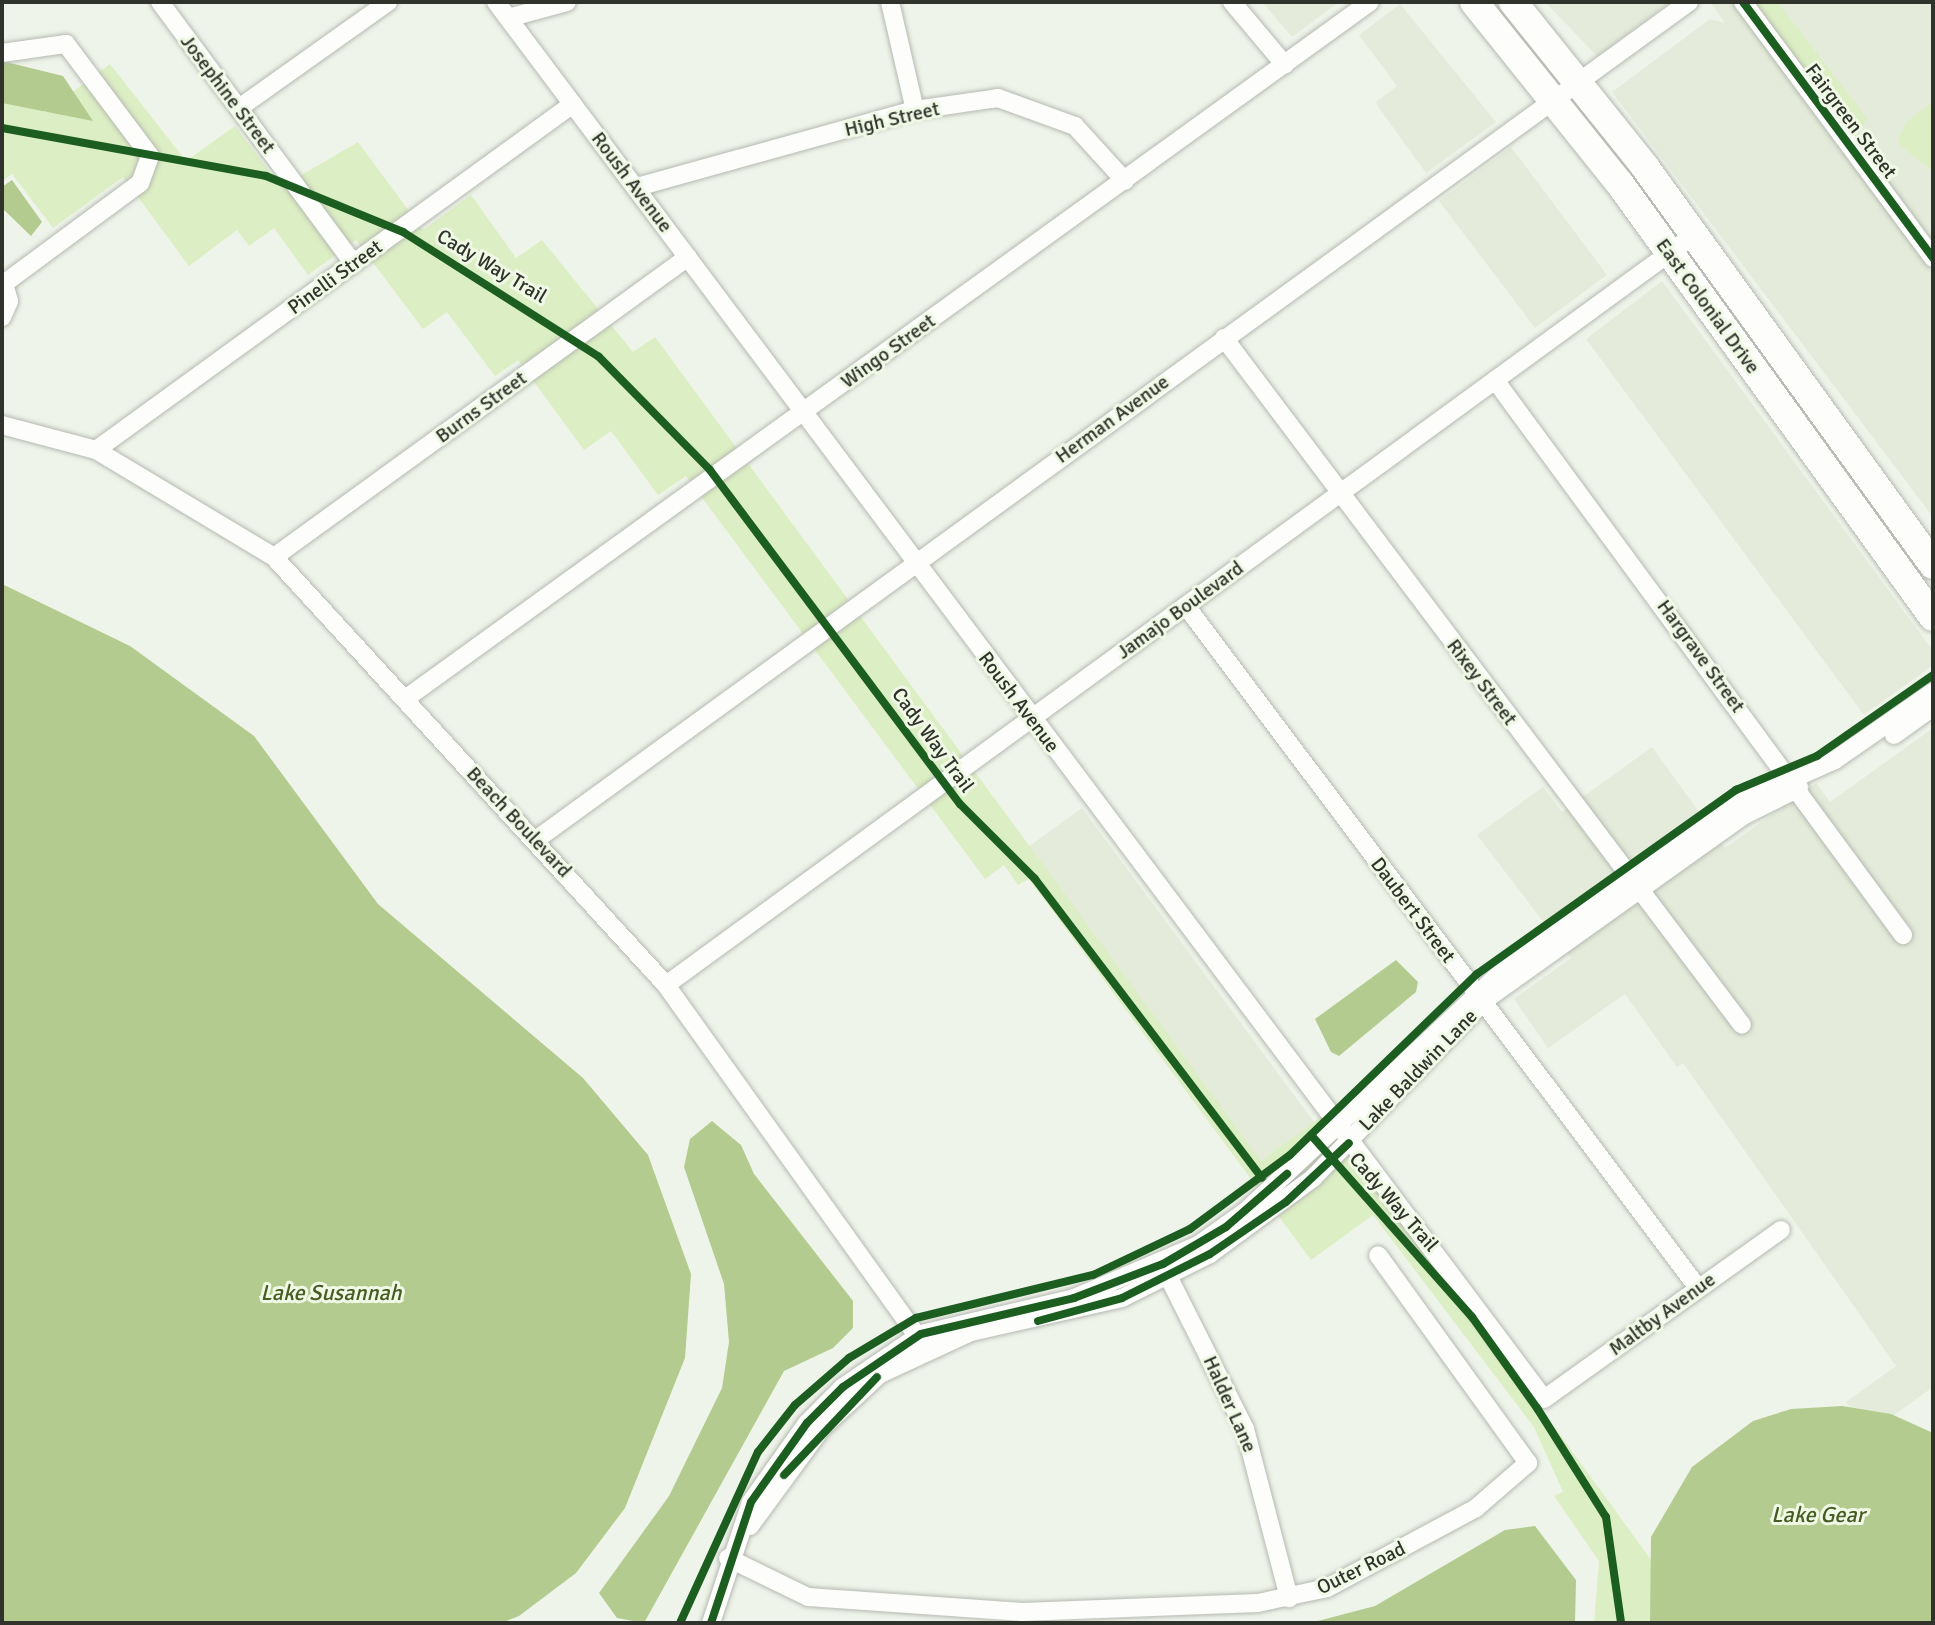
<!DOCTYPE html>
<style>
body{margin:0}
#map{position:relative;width:1935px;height:1625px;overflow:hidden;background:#eff4ea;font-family:Signika,sans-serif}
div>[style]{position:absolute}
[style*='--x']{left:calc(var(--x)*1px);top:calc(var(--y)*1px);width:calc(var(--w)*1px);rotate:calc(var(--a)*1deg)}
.built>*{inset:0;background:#e4ebda}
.green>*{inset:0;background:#dceec3}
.water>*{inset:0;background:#b3cb8f}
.roads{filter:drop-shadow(0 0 2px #b5b9b1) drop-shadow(0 0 2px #b5b9b1)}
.minor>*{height:18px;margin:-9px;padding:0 9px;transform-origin:9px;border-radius:9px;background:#fdfdfc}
.highway>*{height:28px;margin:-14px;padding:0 14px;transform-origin:14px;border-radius:14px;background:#fdfdfc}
.cycleway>*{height:8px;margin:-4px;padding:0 4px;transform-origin:4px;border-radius:4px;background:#1b5e20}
span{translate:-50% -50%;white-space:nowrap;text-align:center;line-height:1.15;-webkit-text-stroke:6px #f0f9e5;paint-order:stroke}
.street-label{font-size:20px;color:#30332c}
.water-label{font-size:22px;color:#475c23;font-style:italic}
.frame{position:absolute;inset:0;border:4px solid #30332c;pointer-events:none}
</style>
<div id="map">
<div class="built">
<div style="clip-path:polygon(1262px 2px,1339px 2px,1292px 37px)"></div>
<div style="clip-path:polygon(1545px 2px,1670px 2px,1597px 56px)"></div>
<div style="clip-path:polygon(1710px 2px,1933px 2px,1933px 517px,1612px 92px,1710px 19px,1725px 23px)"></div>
<div style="clip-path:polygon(1400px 4px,1496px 122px,1426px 173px,1379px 108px,1376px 102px,1397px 86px,1359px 35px)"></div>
<div style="clip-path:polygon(1511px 147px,1607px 275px,1535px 328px,1439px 201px)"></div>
<div style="clip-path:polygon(1662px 281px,1933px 651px,1933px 665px,1864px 715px,1586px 339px)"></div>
<div style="clip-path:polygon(1933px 728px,1933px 1387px,1869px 1433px,1846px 1402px,1896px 1366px,1683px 1063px,1677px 1067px,1625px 994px,1548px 1048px,1514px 999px,1571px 958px,1477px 835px,1543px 787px,1562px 812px,1652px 747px,1725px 848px,1816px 783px,1830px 802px)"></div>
<div style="clip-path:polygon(1082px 808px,1314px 1122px,1261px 1161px,1028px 847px)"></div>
</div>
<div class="green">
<div style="clip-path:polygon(1752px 2px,1777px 2px,1867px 118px,1863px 126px,1845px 126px)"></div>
<div style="clip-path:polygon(110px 64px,186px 161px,235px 126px,281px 187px,358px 142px,423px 230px,471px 195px,516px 258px,542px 240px,633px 352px,655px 337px,1261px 1161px,1326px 1113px,1697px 1623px,1594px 1623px,1599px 1561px,1554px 1496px,1563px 1492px,1534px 1427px,1373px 1215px,1311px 1260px,1029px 879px,1018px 885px,1004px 865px,985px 879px,686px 476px,658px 495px,611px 431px,584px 450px,518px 360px,495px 376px,447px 312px,423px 329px,356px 240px,308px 275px,274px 228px,249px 246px,237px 230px,189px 266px,123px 177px,53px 228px,12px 174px,2px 181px,2px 67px,45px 113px)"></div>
<div style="clip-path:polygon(1933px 101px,1933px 172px,1897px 142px,1906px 123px)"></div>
</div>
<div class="water">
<div style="clip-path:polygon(2px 61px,63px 76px,93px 121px,2px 103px)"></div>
<div style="clip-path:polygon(12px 180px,42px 222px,31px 236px,2px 208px,2px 187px)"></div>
<div style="clip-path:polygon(2px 584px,130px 646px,254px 736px,378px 904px,583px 1078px,648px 1155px,691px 1274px,685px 1358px,625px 1508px,576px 1573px,519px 1616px,501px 1623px,2px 1623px)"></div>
<div style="clip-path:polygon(1396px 960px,1418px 982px,1416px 992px,1339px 1056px,1331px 1052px,1315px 1019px)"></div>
<div style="clip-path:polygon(712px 1121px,741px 1145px,754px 1174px,853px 1301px,853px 1328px,833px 1348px,784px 1371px,644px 1623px,617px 1618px,599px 1593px,669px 1496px,722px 1388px,729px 1342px,724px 1284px,684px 1167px,690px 1139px)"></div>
<div style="clip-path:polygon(1842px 1406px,1891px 1414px,1933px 1433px,1933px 1623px,1650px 1623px,1651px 1537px,1692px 1467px,1753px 1421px,1791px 1409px)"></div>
<div style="clip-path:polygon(1535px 1526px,1576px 1580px,1575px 1623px,1310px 1623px,1375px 1606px,1505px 1530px)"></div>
</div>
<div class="roads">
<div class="minor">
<div style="--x:160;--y:2;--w:325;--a:53.5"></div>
<div style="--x:496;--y:2;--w:1746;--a:53.12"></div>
<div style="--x:1544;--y:1399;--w:291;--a:-35.5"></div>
<div style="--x:890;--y:2;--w:111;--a:77"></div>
<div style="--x:1232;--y:2;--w:82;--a:49.9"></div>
<div style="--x:1743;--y:2;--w:319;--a:53.4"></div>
<div style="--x:508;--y:18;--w:61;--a:-15.2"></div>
<div style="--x:2;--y:53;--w:65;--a:-8"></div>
<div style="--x:66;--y:44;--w:140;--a:53.1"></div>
<div style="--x:150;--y:156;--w:29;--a:110"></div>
<div style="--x:140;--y:183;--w:172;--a:143.5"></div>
<div style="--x:239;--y:108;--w:183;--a:-35.4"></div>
<div style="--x:637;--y:187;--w:288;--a:-15.5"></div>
<div style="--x:915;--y:110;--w:84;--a:-8.2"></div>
<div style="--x:998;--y:98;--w:82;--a:20"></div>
<div style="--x:1075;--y:126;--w:74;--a:47.7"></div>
<div style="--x:2;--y:317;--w:17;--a:-66"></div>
<div style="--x:9;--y:301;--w:19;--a:-106"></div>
<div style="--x:1224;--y:338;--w:860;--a:52.98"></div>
<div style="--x:1495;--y:380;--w:689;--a:53.68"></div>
<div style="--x:2;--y:425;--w:97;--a:14.9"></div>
<div style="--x:96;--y:450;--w:208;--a:31"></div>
<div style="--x:274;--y:557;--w:580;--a:47.51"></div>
<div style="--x:666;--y:985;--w:443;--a:54.4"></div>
<div style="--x:96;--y:450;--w:589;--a:-35.96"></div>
<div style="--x:274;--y:557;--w:511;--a:-35.93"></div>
<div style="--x:1186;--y:606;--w:853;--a:53.1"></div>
<div style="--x:405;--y:699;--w:1190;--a:-35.84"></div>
<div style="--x:1894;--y:735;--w:48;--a:-35.7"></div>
<div style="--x:537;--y:839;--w:1424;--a:-36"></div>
<div style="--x:666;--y:985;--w:1273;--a:-36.11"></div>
<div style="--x:1163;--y:1266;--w:182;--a:63.3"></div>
<div style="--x:1245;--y:1429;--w:175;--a:75.4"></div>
<div style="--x:750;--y:1526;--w:120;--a:-53.8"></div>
<div style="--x:821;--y:1429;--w:81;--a:-43"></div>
<div style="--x:880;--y:1374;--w:100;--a:-24.8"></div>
<div style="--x:971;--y:1332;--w:155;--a:-12.7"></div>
<div style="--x:1122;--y:1298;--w:98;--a:-26.6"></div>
<div style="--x:1210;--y:1254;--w:128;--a:-36.4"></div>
<div style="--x:1313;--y:1178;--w:248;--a:-46"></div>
<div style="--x:1485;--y:1000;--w:317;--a:-35.5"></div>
<div style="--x:1743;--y:816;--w:63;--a:-26.6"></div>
<div style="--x:728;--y:1558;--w:89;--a:26"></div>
<div style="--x:808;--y:1597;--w:215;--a:4"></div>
<div style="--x:1022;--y:1612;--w:236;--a:-2.2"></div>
<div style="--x:1258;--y:1603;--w:71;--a:-12.3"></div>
<div style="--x:1327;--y:1588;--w:169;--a:-28.2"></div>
<div style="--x:1476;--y:1508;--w:69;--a:-40.9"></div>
<div style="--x:1528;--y:1463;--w:256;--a:-125.8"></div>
<div style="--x:711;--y:1623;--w:127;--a:-71.7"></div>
<div style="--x:751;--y:1502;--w:97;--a:-54.7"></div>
<div style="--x:807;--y:1423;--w:51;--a:-45"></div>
<div style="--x:843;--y:1387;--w:94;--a:-34.2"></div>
<div style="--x:921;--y:1334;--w:157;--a:-13.2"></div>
<div style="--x:1074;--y:1298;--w:135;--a:-23.1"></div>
<div style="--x:1198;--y:1245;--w:59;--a:-35.3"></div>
<div style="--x:1246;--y:1211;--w:356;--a:-43.1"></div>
<div style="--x:1506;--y:968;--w:282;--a:-35.5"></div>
<div style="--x:1736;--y:804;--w:108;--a:-24"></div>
<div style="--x:1835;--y:760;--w:119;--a:-34.8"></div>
</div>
<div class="highway">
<div style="--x:1474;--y:2;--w:233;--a:51.3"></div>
<div style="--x:1620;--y:184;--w:534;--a:54.14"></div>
<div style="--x:1513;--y:2;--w:211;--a:51.3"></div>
<div style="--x:1645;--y:167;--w:491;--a:54.1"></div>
</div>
</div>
<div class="cycleway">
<div style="--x:1743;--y:2;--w:319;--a:53.4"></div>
<div style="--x:2;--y:128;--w:268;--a:10.3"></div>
<div style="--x:266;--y:176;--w:148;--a:22.2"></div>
<div style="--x:403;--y:232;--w:232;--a:32.5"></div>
<div style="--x:599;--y:357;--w:158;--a:45.5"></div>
<div style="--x:710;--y:470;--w:417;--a:53.2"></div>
<div style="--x:960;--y:804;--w:106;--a:45"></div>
<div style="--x:1035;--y:879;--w:375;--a:52.8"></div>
<div style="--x:1311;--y:1135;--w:243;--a:48.5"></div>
<div style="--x:1472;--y:1317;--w:112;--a:54.5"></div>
<div style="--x:1537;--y:1408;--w:129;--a:57.7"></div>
<div style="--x:1606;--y:1517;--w:107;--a:81.9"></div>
<div style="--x:1038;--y:1321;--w:87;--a:-15.3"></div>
<div style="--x:1122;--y:1298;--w:98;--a:-26.6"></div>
<div style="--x:1210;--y:1254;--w:92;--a:-34.4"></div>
<div style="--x:1286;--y:1202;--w:86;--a:-43.1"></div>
<div style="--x:784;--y:1475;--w:135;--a:-46.5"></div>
<div style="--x:680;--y:1623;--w:188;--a:-65.5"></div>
<div style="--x:758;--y:1452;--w:60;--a:-51.8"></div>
<div style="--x:795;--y:1405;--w:72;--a:-41"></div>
<div style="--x:849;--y:1358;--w:78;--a:-30.8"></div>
<div style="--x:916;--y:1318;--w:182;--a:-13.7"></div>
<div style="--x:1093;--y:1275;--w:107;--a:-25.4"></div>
<div style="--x:1190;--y:1229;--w:124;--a:-36.5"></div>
<div style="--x:1290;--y:1155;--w:260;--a:-44.1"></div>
<div style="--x:1477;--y:974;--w:318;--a:-35.4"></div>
<div style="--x:1736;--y:790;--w:88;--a:-22.8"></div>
<div style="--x:1817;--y:756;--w:141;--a:-34.9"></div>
<div style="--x:711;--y:1623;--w:127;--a:-71.7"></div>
<div style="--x:751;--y:1502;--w:97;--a:-54.7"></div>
<div style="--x:807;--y:1423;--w:51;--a:-45"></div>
<div style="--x:843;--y:1387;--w:94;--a:-34.2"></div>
<div style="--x:921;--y:1334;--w:157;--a:-13.2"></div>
<div style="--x:1074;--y:1298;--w:95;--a:-20.9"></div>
<div style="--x:1163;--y:1264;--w:73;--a:-30.4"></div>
<div style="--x:1226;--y:1227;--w:81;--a:-41"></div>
</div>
<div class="street-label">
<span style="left:228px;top:94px;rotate:53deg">Josephine Street</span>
<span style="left:892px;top:119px;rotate:-13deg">High Street</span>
<span style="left:1851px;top:121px;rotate:53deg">Fairgreen Street</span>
<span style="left:632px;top:182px;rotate:53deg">Roush Avenue</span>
<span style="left:492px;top:266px;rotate:31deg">Cady Way Trail</span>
<span style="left:335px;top:277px;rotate:-36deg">Pinelli Street</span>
<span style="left:1708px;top:306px;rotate:54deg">East Colonial Drive</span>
<span style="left:888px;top:351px;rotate:-36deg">Wingo Street</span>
<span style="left:481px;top:407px;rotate:-36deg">Burns Street</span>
<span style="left:1112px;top:419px;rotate:-36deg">Herman Avenue</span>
<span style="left:1180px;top:610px;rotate:-36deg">Jamajo Boulevard</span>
<span style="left:1701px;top:656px;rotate:54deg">Hargrave Street</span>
<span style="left:1482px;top:682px;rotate:53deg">Rixey Street</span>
<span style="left:1019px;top:702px;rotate:53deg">Roush Avenue</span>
<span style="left:933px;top:740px;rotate:54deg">Cady Way Trail</span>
<span style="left:519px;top:822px;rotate:47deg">Beach Boulevard</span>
<span style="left:1413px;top:910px;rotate:53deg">Daubert Street</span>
<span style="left:1418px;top:1070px;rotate:-46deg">Lake Baldwin Lane</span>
<span style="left:1394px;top:1202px;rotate:49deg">Cady Way Trail</span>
<span style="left:1662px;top:1314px;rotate:-36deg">Maltby Avenue</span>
<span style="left:1230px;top:1404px;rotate:66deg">Halder Lane</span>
<span style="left:1361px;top:1568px;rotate:-26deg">Outer Road</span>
</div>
<div class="water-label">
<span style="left:331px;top:1293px">Lake Susannah</span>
<span style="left:1818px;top:1515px">Lake Gear</span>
</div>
<div class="frame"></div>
</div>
